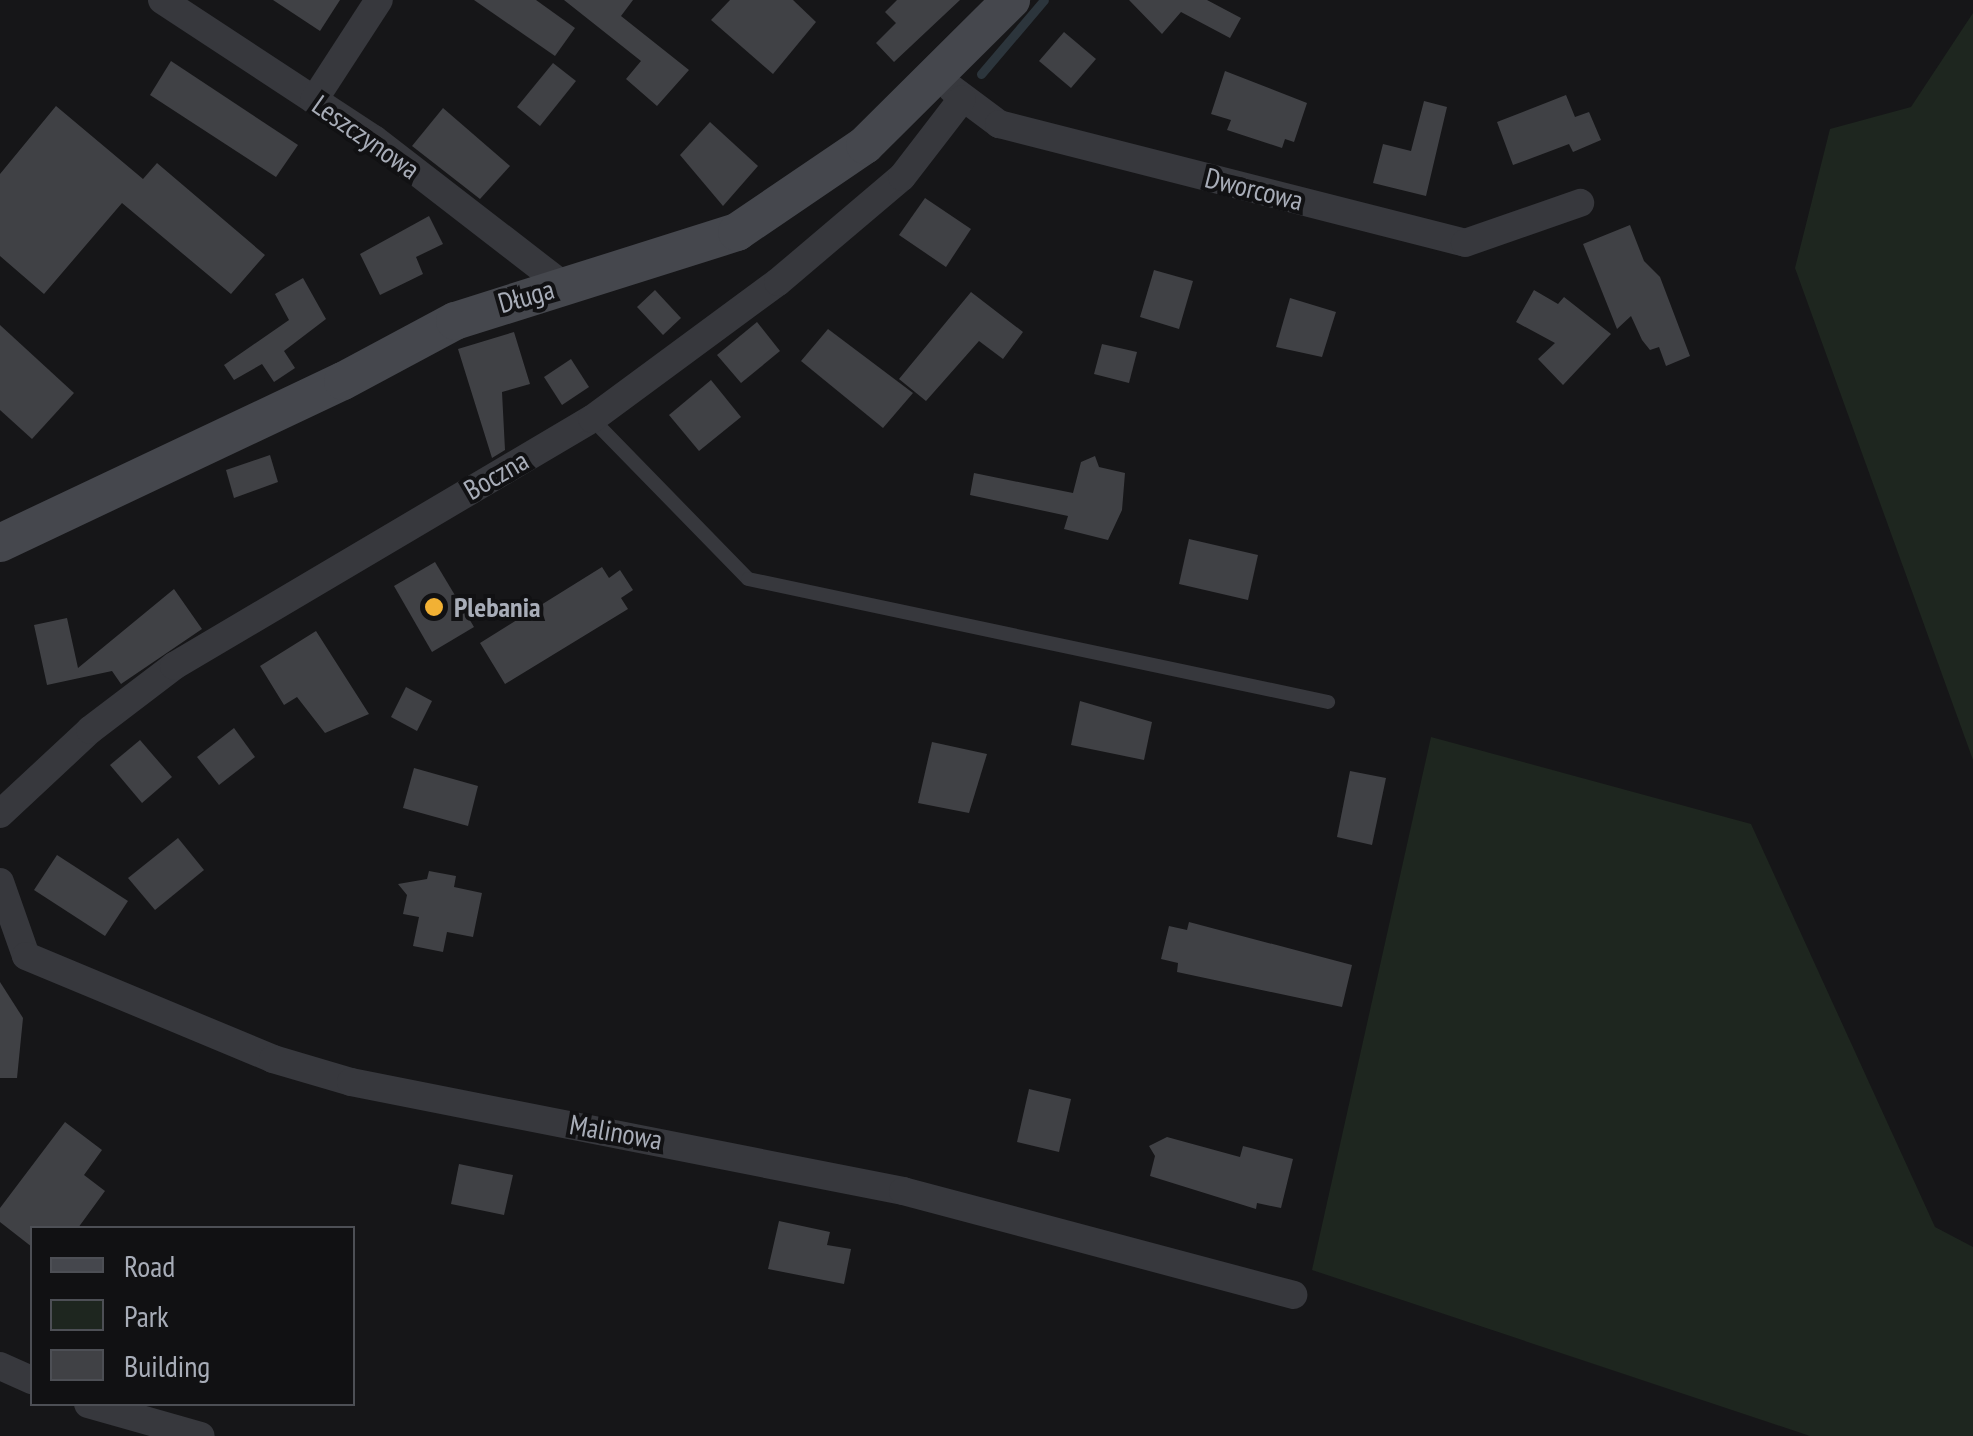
<!DOCTYPE html>
<meta charset="utf-8">
<style>
body{margin:0}
#map{position:relative;width:1973px;height:1436px;overflow:hidden;background:#161618;font-family:"PT Sans Narrow",sans-serif}
div>[style]{position:absolute}
[style*='--x']{left:calc(var(--x)*1px);top:calc(var(--y)*1px);width:calc(var(--w)*1px);rotate:calc(var(--a)*1deg)}
.green>*{inset:0;background:#1e261f}
.stream>*{height:9px;margin:-4.5px;padding:0 4.5px;transform-origin:4.5px;border-radius:4.5px;background:#2c353c}
.building>*{inset:0;background:#404145}
.lane>*{height:14px;margin:-7px;padding:0 7px;transform-origin:7px;border-radius:7px;background:#37383d}
.street>*{height:28px;margin:-14px;padding:0 14px;transform-origin:14px;border-radius:14px;background:#37383d}
.secondary>*{height:38px;margin:-19px;padding:0 19px;transform-origin:19px;border-radius:19px;background:#45474d}
.dots>*{width:28px;height:28px;translate:-50% -50%;box-sizing:border-box;border:5px solid #111113;border-radius:50%}
span{translate:-50% -50%;white-space:nowrap;text-align:center;line-height:1.15;-webkit-text-stroke:8px #111113;paint-order:stroke}
.street-label{font-size:28px;color:#a8adb8}
.poi-label{font-size:28px;color:#a8adb8;font-weight:700}
.left{translate:0 -50%;text-align:left}
.legend{position:absolute;left:30px;top:1226px;width:325px;height:180px;box-sizing:border-box;background:#111113;border:2px solid #4d4f55;margin:0;padding:12px 18px;list-style:none;font-size:30px;color:#a8adb8}
.legend li{display:flex;align-items:center;gap:20px;height:50px}
.legend b{width:50px;border:2px solid #4d4f55}
</style>
<div id="map">
<div class="green">
<div style="clip-path:polygon(1973px 13px,1973px 760px,1795px 268px,1830px 129px,1911px 107px)"></div>
<div style="clip-path:polygon(1431px 737px,1751px 824px,1935px 1227px,1973px 1247px,1973px 1436px,1810px 1436px,1312px 1270px)"></div>
</div>
<div class="stream">
<div style="--x:981;--y:74;--w:97;--a:-49.6"></div>
</div>
<div class="building">
<div style="clip-path:polygon(273px 0,340px 0,320px 31px)"></div>
<div style="clip-path:polygon(474px 0,536px 0,575px 28px,555px 56px)"></div>
<div style="clip-path:polygon(564px 0,633px 0,621px 16px,689px 70px,657px 106px,626px 79px,641px 61px)"></div>
<div style="clip-path:polygon(730px 0,793px 0,816px 22px,773px 74px,711px 20px)"></div>
<div style="clip-path:polygon(897px 0,960px 0,894px 62px,876px 43px,896px 23px,885px 12px)"></div>
<div style="clip-path:polygon(1129px 0,1207px 0,1241px 18px,1230px 38px,1181px 12px,1162px 34px)"></div>
<div style="clip-path:polygon(1064px 32px,1096px 59px,1071px 88px,1039px 61px)"></div>
<div style="clip-path:polygon(171px 61px,298px 145px,276px 177px,150px 95px)"></div>
<div style="clip-path:polygon(553px 63px,576px 81px,540px 126px,517px 107px)"></div>
<div style="clip-path:polygon(1225px 71px,1307px 103px,1294px 142px,1285px 139px,1282px 148px,1227px 130px,1231px 120px,1211px 114px)"></div>
<div style="clip-path:polygon(1566px 95px,1575px 117px,1589px 112px,1601px 140px,1573px 152px,1569px 144px,1513px 165px,1497px 122px)"></div>
<div style="clip-path:polygon(1424px 101px,1447px 107px,1426px 196px,1373px 183px,1383px 144px,1411px 151px)"></div>
<div style="clip-path:polygon(56px 106px,143px 179px,157px 163px,265px 255px,231px 294px,122px 203px,44px 294px,0 256px,0 174px)"></div>
<div style="clip-path:polygon(443px 108px,510px 166px,480px 199px,412px 146px)"></div>
<div style="clip-path:polygon(710px 122px,758px 166px,723px 206px,680px 155px)"></div>
<div style="clip-path:polygon(925px 198px,971px 229px,946px 267px,899px 235px)"></div>
<div style="clip-path:polygon(429px 216px,443px 244px,416px 257px,423px 274px,380px 295px,360px 254px)"></div>
<div style="clip-path:polygon(1630px 225px,1644px 261px,1660px 277px,1690px 356px,1666px 366px,1659px 347px,1650px 350px,1642px 340px,1631px 316px,1617px 329px,1583px 244px)"></div>
<div style="clip-path:polygon(1154px 270px,1193px 281px,1179px 329px,1140px 317px)"></div>
<div style="clip-path:polygon(303px 278px,326px 319px,284px 351px,295px 368px,274px 382px,262px 364px,234px 380px,224px 365px,289px 320px,275px 294px)"></div>
<div style="clip-path:polygon(655px 290px,681px 318px,663px 335px,637px 307px)"></div>
<div style="clip-path:polygon(1534px 290px,1558px 304px,1564px 297px,1611px 334px,1563px 385px,1538px 359px,1555px 343px,1516px 322px)"></div>
<div style="clip-path:polygon(971px 292px,1023px 332px,1003px 359px,979px 341px,926px 401px,899px 379px)"></div>
<div style="clip-path:polygon(1290px 298px,1336px 312px,1322px 357px,1276px 347px)"></div>
<div style="clip-path:polygon(757px 322px,780px 351px,741px 383px,717px 355px)"></div>
<div style="clip-path:polygon(0 325px,74px 393px,32px 439px,0 410px)"></div>
<div style="clip-path:polygon(828px 329px,913px 393px,883px 428px,801px 361px)"></div>
<div style="clip-path:polygon(514px 332px,530px 384px,502px 392px,505px 450px,492px 458px,458px 349px)"></div>
<div style="clip-path:polygon(1102px 344px,1137px 352px,1129px 383px,1094px 374px)"></div>
<div style="clip-path:polygon(571px 359px,589px 387px,562px 405px,544px 377px)"></div>
<div style="clip-path:polygon(711px 380px,741px 417px,699px 451px,669px 415px)"></div>
<div style="clip-path:polygon(270px 455px,278px 482px,234px 498px,226px 470px)"></div>
<div style="clip-path:polygon(1095px 456px,1099px 467px,1125px 473px,1122px 510px,1108px 540px,1064px 529px,1068px 516px,970px 495px,974px 473px,1073px 493px,1081px 462px)"></div>
<div style="clip-path:polygon(1189px 539px,1258px 555px,1248px 600px,1179px 584px)"></div>
<div style="clip-path:polygon(435px 562px,474px 627px,432px 652px,394px 586px)"></div>
<div style="clip-path:polygon(602px 567px,609px 578px,620px 570px,633px 590px,621px 598px,628px 609px,505px 684px,480px 643px)"></div>
<div style="clip-path:polygon(174px 589px,202px 629px,121px 684px,112px 671px,47px 685px,34px 625px,67px 618px,78px 668px)"></div>
<div style="clip-path:polygon(316px 631px,369px 714px,325px 733px,297px 697px,284px 705px,260px 666px)"></div>
<div style="clip-path:polygon(406px 687px,432px 701px,417px 731px,391px 717px)"></div>
<div style="clip-path:polygon(1080px 701px,1152px 722px,1144px 760px,1071px 745px)"></div>
<div style="clip-path:polygon(234px 728px,255px 757px,219px 785px,197px 757px)"></div>
<div style="clip-path:polygon(140px 740px,172px 777px,142px 803px,110px 765px)"></div>
<div style="clip-path:polygon(932px 742px,987px 754px,969px 813px,918px 803px)"></div>
<div style="clip-path:polygon(414px 768px,478px 786px,468px 826px,403px 808px)"></div>
<div style="clip-path:polygon(1350px 771px,1386px 778px,1372px 845px,1337px 837px)"></div>
<div style="clip-path:polygon(178px 838px,204px 870px,155px 910px,128px 878px)"></div>
<div style="clip-path:polygon(57px 855px,128px 901px,105px 936px,34px 890px)"></div>
<div style="clip-path:polygon(429px 871px,456px 876px,454px 887px,482px 893px,473px 937px,447px 932px,443px 952px,413px 946px,419px 917px,403px 914px,407px 895px,398px 884px,427px 879px)"></div>
<div style="clip-path:polygon(1189px 922px,1352px 965px,1342px 1007px,1177px 972px,1178px 963px,1161px 959px,1169px 926px,1187px 930px)"></div>
<div style="clip-path:polygon(0 982px,23px 1018px,17px 1078px,0 1078px)"></div>
<div style="clip-path:polygon(1029px 1089px,1071px 1099px,1059px 1152px,1017px 1142px)"></div>
<div style="clip-path:polygon(65px 1122px,102px 1150px,84px 1175px,105px 1191px,78px 1228px,32px 1228px,32px 1247px,0 1222px,0 1208px)"></div>
<div style="clip-path:polygon(1167px 1137px,1240px 1157px,1243px 1146px,1293px 1159px,1281px 1208px,1257px 1203px,1256px 1209px,1150px 1176px,1155px 1156px,1149px 1146px)"></div>
<div style="clip-path:polygon(459px 1164px,513px 1175px,504px 1215px,451px 1204px)"></div>
<div style="clip-path:polygon(779px 1221px,830px 1232px,827px 1245px,851px 1249px,844px 1284px,768px 1269px)"></div>
</div>
<div class="lane">
<div style="--x:592;--y:419;--w:223;--a:45.7"></div>
<div style="--x:748;--y:579;--w:593;--a:11.97"></div>
</div>
<div class="street">
<div style="--x:162;--y:0;--w:254;--a:33.3"></div>
<div style="--x:374;--y:139;--w:239;--a:37.7"></div>
<div style="--x:952;--y:89;--w:59;--a:36.7"></div>
<div style="--x:999;--y:124;--w:481;--a:14.3"></div>
<div style="--x:1465;--y:243;--w:122;--a:-19.2"></div>
<div style="--x:314;--y:100;--w:119;--a:-57"></div>
<div style="--x:0;--y:814;--w:123;--a:-43"></div>
<div style="--x:90;--y:730;--w:106;--a:-37.3"></div>
<div style="--x:174;--y:666;--w:486;--a:-30.6"></div>
<div style="--x:592;--y:419;--w:231;--a:-36.4"></div>
<div style="--x:778;--y:282;--w:162;--a:-40.3"></div>
<div style="--x:902;--y:177;--w:98;--a:-52.4"></div>
<div style="--x:0;--y:882;--w:78;--a:70.6"></div>
<div style="--x:26;--y:956;--w:268;--a:22.6"></div>
<div style="--x:273;--y:1059;--w:81;--a:16.4"></div>
<div style="--x:351;--y:1082;--w:563;--a:11.17"></div>
<div style="--x:903;--y:1191;--w:404;--a:14.9"></div>
<div style="--x:0;--y:1366;--w:35;--a:24"></div>
<div style="--x:88;--y:1404;--w:117;--a:15.8"></div>
</div>
<div class="secondary">
<div style="--x:0;--y:543;--w:379;--a:-25.3"></div>
<div style="--x:343;--y:381;--w:127;--a:-28.2"></div>
<div style="--x:455;--y:321;--w:296;--a:-17.5"></div>
<div style="--x:737;--y:232;--w:155;--a:-34.2"></div>
<div style="--x:865;--y:145;--w:206;--a:-44.8"></div>
</div>
<div class="dots">
<div style="left:434px;top:607px;background:#f2b134"></div>
</div>
<div class="street-label">
<span style="left:366px;top:137px;rotate:35deg">Leszczynowa</span>
<span style="left:1254px;top:189px;rotate:14deg">Dworcowa</span>
<span style="left:526px;top:296px;rotate:-16deg">Długa</span>
<span style="left:496px;top:475px;rotate:-30deg">Boczna</span>
<span style="left:616px;top:1132px;rotate:10deg">Malinowa</span>
</div>
<div class="poi-label">
<span class="left" style="left:454px;top:607px">Plebania</span>
</div>
<ul class="legend">
<li><b style="height:12px;background:#45474d"></b>Road</li>
<li><b style="height:28px;background:#1e261f"></b>Park</li>
<li><b style="height:28px;background:#404145"></b>Building</li>
</ul>
</div>
